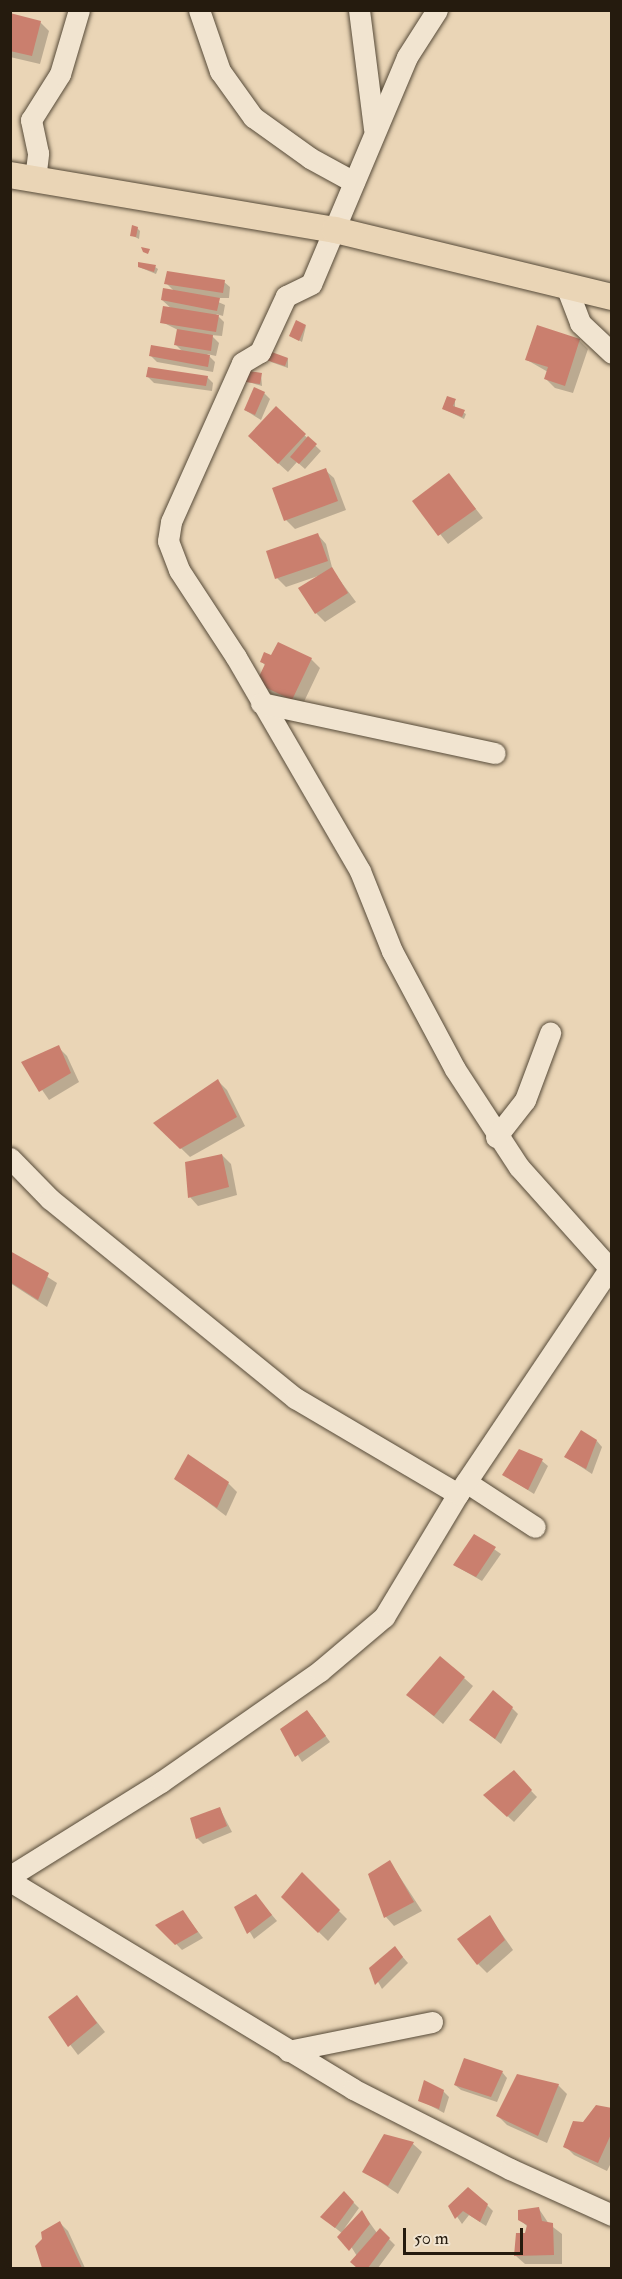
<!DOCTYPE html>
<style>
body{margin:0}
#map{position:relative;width:622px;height:2279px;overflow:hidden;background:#ead5b6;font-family:"IM FELL Double Pica",serif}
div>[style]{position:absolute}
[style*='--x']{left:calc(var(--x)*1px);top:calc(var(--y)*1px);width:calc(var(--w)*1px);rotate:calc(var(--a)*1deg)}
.shadow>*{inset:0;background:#0003}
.building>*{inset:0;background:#ca7f6e}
.roads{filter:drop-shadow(0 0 2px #564a38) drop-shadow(0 0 2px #564a38)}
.minor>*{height:21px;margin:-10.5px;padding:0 10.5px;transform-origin:10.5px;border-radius:10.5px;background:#f1e4d0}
.major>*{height:26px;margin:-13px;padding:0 13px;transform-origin:13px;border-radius:13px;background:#ead5b6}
span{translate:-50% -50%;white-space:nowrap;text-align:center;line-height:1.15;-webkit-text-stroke:5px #f1e4d0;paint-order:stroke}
.frame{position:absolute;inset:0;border:12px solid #251b0e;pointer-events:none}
.scale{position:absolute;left:403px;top:2228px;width:120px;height:27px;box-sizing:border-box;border:3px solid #251b0e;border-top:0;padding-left:8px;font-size:18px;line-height:21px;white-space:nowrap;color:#251b0e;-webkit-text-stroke:4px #f1e4d0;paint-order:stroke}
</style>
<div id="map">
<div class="shadow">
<div style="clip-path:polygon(10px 15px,40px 22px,49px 31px,40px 64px,10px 57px)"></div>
<div style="clip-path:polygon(137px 228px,140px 231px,139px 239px,131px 235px)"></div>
<div style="clip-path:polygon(139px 267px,155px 267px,158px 269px,156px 274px)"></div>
<div style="clip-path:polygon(224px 282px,230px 287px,229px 298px,209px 298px,225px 305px,223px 316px,216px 314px,224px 322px,222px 336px,211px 335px,219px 343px,216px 356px,207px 354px,215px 362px,213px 372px,157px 362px,151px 356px,183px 352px,175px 344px,178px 330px,162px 322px,172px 309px,162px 300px,174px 291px,166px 283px)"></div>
<div style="clip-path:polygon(306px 326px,302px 342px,291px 336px)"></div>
<div style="clip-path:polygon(579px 340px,588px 349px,573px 393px,555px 388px,546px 379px,548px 372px,527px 360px)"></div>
<div style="clip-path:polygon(270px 353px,288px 359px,288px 368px,271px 362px)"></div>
<div style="clip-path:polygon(261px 374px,262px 386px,248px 382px)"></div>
<div style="clip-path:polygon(148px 377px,207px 377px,213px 383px,212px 391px,154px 383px)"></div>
<div style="clip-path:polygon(264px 393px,270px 399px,261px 420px,245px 410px)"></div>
<div style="clip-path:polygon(455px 400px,455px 408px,466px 414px,464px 419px,444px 409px)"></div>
<div style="clip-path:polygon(276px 408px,321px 451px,305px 469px,297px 462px,288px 472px,258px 445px)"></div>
<div style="clip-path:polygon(325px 470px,334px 478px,346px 510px,295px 529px,286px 520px)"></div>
<div style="clip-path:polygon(449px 475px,483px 518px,448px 544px,414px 501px)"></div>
<div style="clip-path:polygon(318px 535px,326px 544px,333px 571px,356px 602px,325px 622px,316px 613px,318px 576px,286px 587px,277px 578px)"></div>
<div style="clip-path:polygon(272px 657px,311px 659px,320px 668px,301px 708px,267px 692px,258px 683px,266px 666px,261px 661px)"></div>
<div style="clip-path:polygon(58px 1047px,67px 1056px,79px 1082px,49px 1100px,23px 1062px)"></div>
<div style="clip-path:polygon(218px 1081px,227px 1090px,245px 1126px,190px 1157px,155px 1123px)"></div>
<div style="clip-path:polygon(222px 1155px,231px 1164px,237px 1195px,198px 1206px,190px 1197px)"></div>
<div style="clip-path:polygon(10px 1253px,57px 1283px,47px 1307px,10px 1283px)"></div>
<div style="clip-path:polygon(597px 1441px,602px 1447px,592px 1474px,566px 1457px)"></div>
<div style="clip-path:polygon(542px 1461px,548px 1466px,534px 1494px,504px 1475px)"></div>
<div style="clip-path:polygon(176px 1478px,228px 1483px,237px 1492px,226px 1516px)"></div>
<div style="clip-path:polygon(475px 1536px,501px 1554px,482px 1581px,454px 1565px)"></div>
<div style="clip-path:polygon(464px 1678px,473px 1686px,443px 1724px,408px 1695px)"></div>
<div style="clip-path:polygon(512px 1708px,518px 1714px,501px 1744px,471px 1720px)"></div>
<div style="clip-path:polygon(312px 1717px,330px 1742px,302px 1762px,282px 1729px)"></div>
<div style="clip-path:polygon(513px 1772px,537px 1797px,514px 1822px,491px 1801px)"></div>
<div style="clip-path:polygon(220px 1809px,232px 1832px,203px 1844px,197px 1838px)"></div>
<div style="clip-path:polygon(390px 1862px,422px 1911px,394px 1926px,386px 1917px,370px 1874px)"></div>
<div style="clip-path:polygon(302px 1874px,347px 1919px,328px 1941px,283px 1897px)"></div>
<div style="clip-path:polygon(256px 1896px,277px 1921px,254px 1939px,236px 1908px)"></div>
<div style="clip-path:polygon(183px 1912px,203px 1938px,182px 1950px,158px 1925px)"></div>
<div style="clip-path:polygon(490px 1917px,513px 1950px,487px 1973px,478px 1964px)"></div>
<div style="clip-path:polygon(395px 1948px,408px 1963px,382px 1989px,371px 1969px)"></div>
<div style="clip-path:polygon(77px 1997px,105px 2032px,78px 2055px,50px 2018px)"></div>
<div style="clip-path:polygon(502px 2072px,507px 2078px,497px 2102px,461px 2090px,455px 2085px)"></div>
<div style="clip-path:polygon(558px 2085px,567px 2094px,547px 2143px,507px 2125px,498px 2116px)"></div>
<div style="clip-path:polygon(443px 2091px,449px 2097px,444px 2113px,420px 2100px)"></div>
<div style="clip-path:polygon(612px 2110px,612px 2161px,607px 2171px,574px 2155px,565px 2146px)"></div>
<div style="clip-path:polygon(385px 2136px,413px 2144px,422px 2152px,398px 2194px,364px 2171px)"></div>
<div style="clip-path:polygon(344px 2193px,359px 2208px,344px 2229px,362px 2212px,377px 2233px,380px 2230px,395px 2245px,378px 2268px,359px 2268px,352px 2262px,357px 2256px,343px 2234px,328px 2222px)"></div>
<div style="clip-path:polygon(487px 2205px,493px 2211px,486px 2226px,469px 2215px,462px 2224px,450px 2206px)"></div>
<div style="clip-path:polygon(539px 2209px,549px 2224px,562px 2234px,562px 2264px,525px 2264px,516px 2256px,528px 2227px,520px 2220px)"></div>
<div style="clip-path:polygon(60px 2223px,68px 2231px,85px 2268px,44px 2268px,37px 2246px)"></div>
</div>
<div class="building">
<div style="clip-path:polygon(10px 13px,41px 21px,32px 56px,10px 51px)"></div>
<div style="clip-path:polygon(132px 225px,138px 227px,136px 237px,130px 236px)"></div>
<div style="clip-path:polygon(141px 247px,150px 249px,148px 254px,143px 252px)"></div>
<div style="clip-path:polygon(138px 262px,156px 265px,154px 272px,138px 267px)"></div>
<div style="clip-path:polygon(167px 271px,225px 280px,223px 293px,164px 284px)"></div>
<div style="clip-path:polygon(163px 288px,220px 298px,217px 311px,161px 300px)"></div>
<div style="clip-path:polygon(163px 306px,219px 315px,216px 332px,160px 323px)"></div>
<div style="clip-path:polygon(296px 320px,306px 325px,299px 341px,289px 336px)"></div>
<div style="clip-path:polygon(537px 325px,580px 339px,565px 386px,544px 379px,548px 367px,525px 360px)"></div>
<div style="clip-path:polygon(177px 329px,213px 335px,211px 351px,174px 345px)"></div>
<div style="clip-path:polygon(151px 345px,210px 355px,208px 367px,149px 356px)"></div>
<div style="clip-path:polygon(269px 351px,288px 358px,285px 366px,266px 360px)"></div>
<div style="clip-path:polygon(148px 367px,208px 376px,206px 386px,146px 377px)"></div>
<div style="clip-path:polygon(248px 371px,262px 373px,260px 384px,246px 382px)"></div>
<div style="clip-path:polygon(254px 387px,265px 392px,255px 415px,244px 410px)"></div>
<div style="clip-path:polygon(447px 396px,456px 399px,453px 406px,465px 410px,462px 417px,442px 409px)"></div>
<div style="clip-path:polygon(276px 406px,306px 434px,278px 464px,248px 436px)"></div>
<div style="clip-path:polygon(308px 436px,317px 444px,299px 464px,290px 457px)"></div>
<div style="clip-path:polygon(326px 468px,338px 501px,284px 521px,272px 488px)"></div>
<div style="clip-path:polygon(449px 473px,476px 509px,438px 536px,412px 501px)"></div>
<div style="clip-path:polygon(318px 533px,328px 561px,275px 579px,266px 551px)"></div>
<div style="clip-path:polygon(332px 567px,348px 593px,315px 614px,298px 588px)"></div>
<div style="clip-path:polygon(278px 642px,312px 658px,292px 700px,256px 683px,265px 664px,260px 662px,264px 652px,271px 655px)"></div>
<div style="clip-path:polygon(59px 1045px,71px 1073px,39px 1092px,21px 1062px)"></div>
<div style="clip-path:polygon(218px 1079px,237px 1117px,180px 1149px,153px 1123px)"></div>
<div style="clip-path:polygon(222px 1154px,229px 1187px,188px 1198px,185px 1162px)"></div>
<div style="clip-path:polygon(10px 1251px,49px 1273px,38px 1300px,10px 1282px)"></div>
<div style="clip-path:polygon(581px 1430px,597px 1440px,586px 1469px,564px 1457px)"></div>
<div style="clip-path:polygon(519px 1449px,543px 1459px,528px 1490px,502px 1475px)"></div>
<div style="clip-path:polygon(188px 1454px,229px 1482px,217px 1508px,174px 1479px)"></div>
<div style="clip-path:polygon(474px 1534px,496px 1547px,476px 1577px,453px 1565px)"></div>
<div style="clip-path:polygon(440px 1656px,465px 1677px,434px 1716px,406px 1695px)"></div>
<div style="clip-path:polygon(493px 1690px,513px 1707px,495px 1739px,469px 1720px)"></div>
<div style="clip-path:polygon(307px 1710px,326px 1736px,295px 1757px,280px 1729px)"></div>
<div style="clip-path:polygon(514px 1770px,532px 1790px,507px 1817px,483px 1795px)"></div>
<div style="clip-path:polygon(220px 1807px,227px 1826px,196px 1839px,190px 1818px)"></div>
<div style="clip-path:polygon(390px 1860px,414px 1902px,384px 1918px,368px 1874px)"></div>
<div style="clip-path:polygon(302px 1872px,340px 1910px,318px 1933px,281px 1897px)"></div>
<div style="clip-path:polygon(256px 1894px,272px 1915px,247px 1934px,234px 1907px)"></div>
<div style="clip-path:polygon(183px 1910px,198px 1932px,175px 1945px,155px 1925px)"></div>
<div style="clip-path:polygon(490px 1915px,505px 1940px,477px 1965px,457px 1939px)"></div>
<div style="clip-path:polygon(395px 1946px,403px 1957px,375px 1985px,369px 1968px)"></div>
<div style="clip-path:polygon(77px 1995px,97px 2023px,68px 2047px,48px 2017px)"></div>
<div style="clip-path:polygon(464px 2058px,503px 2071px,491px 2097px,454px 2085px)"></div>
<div style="clip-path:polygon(517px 2074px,559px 2084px,538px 2136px,496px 2116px)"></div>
<div style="clip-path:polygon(424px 2080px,444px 2090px,439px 2109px,418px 2101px)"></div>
<div style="clip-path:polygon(596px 2105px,612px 2108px,612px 2132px,598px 2163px,563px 2147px,573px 2121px,583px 2122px)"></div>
<div style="clip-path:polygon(384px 2134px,414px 2142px,388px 2186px,362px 2172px)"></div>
<div style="clip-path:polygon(468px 2187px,488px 2204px,480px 2222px,463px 2211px,455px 2219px,448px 2206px)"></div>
<div style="clip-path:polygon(344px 2191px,354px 2202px,335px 2228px,320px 2217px)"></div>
<div style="clip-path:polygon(539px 2207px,542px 2221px,553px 2223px,554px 2255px,514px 2256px,516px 2233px,525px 2233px,527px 2225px,518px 2220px,518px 2210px)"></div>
<div style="clip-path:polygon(362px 2210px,370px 2224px,349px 2251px,337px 2237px)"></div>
<div style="clip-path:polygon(60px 2221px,82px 2268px,42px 2268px,35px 2246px,42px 2239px,41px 2232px)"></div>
<div style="clip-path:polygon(380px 2228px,390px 2238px,368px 2268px,357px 2268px,350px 2262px)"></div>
</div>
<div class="roads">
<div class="minor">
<div style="--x:199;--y:10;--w:65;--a:71"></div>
<div style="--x:220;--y:71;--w:57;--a:54.3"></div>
<div style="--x:253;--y:117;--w:70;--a:35.7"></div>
<div style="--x:310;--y:158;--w:50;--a:28.6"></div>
<div style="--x:359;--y:10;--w:120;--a:82.8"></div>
<div style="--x:437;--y:10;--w:56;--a:122.6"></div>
<div style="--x:407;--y:57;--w:246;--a:112.9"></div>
<div style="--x:311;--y:284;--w:28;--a:154"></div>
<div style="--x:286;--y:296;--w:62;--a:114.9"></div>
<div style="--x:260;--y:352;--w:21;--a:149"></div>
<div style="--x:242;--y:363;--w:174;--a:114.1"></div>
<div style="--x:171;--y:522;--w:19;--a:99"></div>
<div style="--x:168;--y:541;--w:31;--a:69"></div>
<div style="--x:179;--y:570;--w:104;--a:56.8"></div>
<div style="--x:236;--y:657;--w:247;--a:59.9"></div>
<div style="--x:360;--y:871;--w:86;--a:68.2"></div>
<div style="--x:392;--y:951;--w:134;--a:61.9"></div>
<div style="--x:455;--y:1069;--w:117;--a:56.9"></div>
<div style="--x:519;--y:1167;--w:140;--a:48.2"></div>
<div style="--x:35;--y:179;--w:26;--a:-83"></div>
<div style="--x:38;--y:153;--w:34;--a:-102"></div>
<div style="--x:31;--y:120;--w:54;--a:-57.8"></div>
<div style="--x:60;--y:74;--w:67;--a:-73.5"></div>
<div style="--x:566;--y:286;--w:40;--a:69"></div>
<div style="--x:580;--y:323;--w:44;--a:43.2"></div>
<div style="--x:261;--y:703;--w:239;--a:12.1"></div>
<div style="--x:496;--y:1137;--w:47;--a:-51.9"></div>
<div style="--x:525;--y:1100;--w:72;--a:-69.5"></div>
<div style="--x:10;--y:1158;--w:57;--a:45.7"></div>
<div style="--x:50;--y:1199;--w:316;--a:39.1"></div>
<div style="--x:295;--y:1398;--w:189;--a:30.5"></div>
<div style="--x:466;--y:1482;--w:82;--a:33.1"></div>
<div style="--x:10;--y:1876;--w:178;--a:-31.9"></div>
<div style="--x:161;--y:1782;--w:194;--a:-34.9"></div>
<div style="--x:320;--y:1671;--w:84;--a:-40.2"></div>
<div style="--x:384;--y:1617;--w:144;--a:-59"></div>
<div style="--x:458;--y:1494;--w:276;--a:-56.1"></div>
<div style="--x:10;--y:1881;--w:401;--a:31.2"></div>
<div style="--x:353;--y:2089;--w:176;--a:27"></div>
<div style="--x:510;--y:2169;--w:112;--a:24.3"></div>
<div style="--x:288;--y:2051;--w:147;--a:-11.4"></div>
</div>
<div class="major">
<div style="--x:10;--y:175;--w:330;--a:9.6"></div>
<div style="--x:335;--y:230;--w:285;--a:13.6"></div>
</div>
</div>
<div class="frame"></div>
<div class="scale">50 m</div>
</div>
